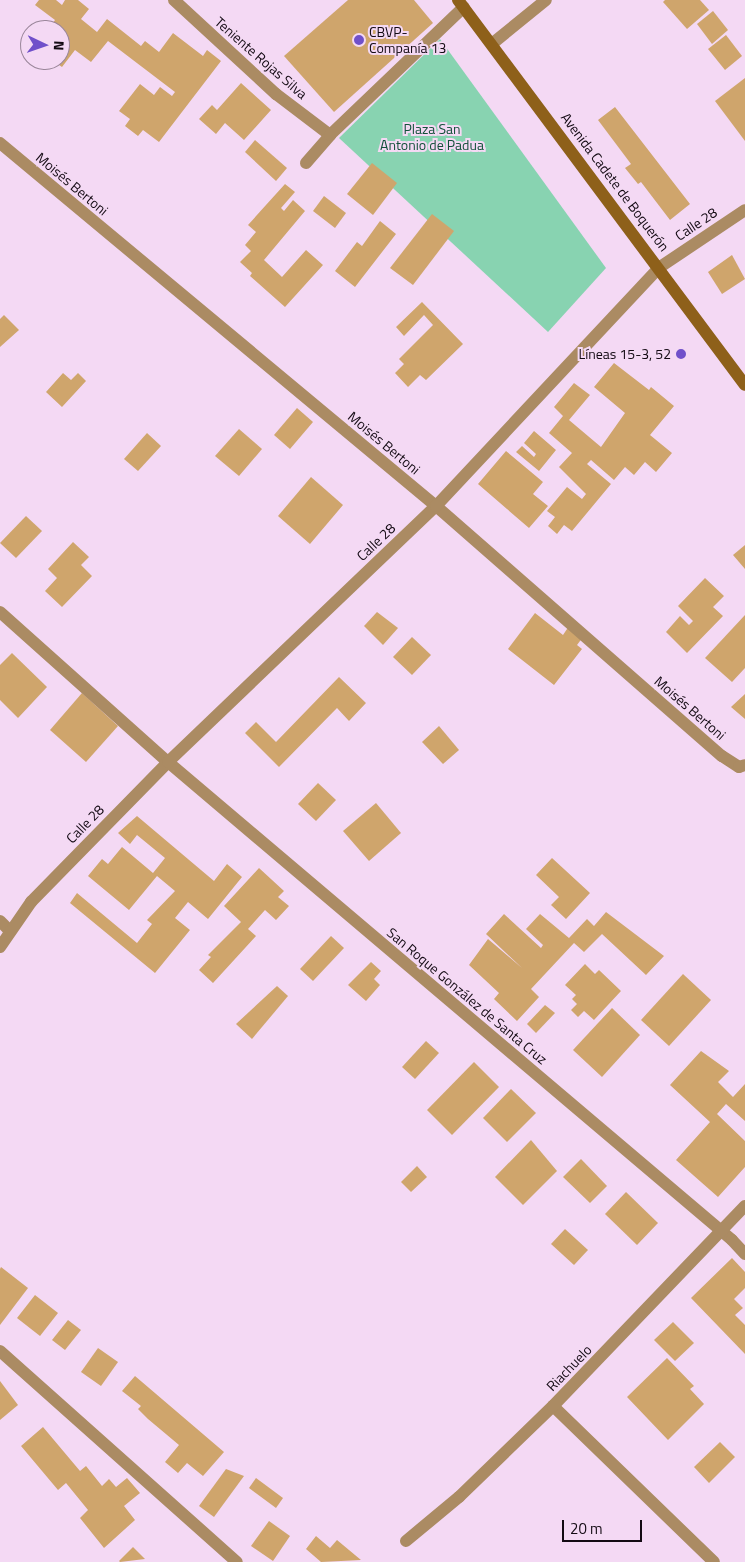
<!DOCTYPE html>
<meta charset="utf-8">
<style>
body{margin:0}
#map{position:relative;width:745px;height:1562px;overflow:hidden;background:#f4d9f4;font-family:"Titillium Web",sans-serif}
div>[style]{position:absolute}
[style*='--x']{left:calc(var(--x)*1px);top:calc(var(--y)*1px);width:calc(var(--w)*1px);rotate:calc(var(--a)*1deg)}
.green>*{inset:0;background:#88d3b1}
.building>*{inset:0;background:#cfa56c}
.service>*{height:12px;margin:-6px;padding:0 6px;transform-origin:6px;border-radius:6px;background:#ab8b63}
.minor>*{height:12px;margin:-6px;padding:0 6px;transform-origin:6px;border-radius:6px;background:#ab8b63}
.secondary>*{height:12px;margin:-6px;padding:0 6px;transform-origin:6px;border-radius:6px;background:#8e601a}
.dots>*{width:14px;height:14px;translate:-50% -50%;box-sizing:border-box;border:2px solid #f4d9f4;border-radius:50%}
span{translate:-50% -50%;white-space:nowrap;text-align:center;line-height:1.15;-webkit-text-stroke:4px #f4d9f4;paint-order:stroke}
.poi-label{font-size:14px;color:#130a13}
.left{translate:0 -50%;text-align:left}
.right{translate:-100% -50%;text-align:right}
.street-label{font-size:14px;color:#130a13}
.park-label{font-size:14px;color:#13503a}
.north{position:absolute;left:20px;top:20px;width:50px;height:50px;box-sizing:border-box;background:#f4d9f4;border:1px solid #9a869a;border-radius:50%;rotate:93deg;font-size:14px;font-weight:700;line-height:20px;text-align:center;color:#130a13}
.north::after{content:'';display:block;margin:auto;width:18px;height:22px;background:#7050ca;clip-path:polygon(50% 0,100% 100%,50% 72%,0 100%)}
.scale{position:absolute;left:562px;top:1520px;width:80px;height:22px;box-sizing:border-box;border:2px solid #130a13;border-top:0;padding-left:6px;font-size:15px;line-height:18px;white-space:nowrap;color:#130a13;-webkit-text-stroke:4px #f4d9f4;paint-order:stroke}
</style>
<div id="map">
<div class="green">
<div style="clip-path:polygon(440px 39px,606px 268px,548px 332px,339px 138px)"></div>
</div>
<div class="building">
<div style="clip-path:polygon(39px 0,56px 0,62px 5px,65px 0,78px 0,89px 9px,81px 19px,97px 32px,107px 19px,141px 46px,145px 41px,159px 52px,173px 33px,203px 56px,207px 50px,221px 61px,159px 142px,143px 130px,138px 136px,125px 126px,130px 119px,119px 111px,140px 84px,154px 95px,160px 87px,172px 96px,175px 92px,108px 41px,91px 62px,75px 50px,62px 67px,52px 60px,60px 60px,60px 30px,48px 30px,55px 20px,35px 5px)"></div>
<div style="clip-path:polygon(348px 0,414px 0,433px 23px,334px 112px,284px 56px)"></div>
<div style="clip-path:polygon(665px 0,700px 0,709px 10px,687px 29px,663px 2px)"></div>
<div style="clip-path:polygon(713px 11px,728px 30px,712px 44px,697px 24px)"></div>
<div style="clip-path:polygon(726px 35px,742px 56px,725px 70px,708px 49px)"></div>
<div style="clip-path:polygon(745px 78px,745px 141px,715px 101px)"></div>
<div style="clip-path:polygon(241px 83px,271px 110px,244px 140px,225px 123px,216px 134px,199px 119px,212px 105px,217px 110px)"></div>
<div style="clip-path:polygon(615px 107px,690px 204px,670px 220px,641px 182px,638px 184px,625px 168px,631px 164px,598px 120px)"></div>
<div style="clip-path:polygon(255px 140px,287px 168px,276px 181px,245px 152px)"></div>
<div style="clip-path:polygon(372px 163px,397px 183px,373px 215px,347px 194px)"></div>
<div style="clip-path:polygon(285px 184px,295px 192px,281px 208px,284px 211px,293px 200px,305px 211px,264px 260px,282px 277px,306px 250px,323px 265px,285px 307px,250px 276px,252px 273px,240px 262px,251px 251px,245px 245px,256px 232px,248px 225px)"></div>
<div style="clip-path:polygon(324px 196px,346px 213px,335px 228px,313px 211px)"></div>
<div style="clip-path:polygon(432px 214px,454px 231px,413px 285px,390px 268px)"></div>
<div style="clip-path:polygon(380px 221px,396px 234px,355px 287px,335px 271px,357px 242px,362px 246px)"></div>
<div style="clip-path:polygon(732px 255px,745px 279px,722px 294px,708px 272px)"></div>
<div style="clip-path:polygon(422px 302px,463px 344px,426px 380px,420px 375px,408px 387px,395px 373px,404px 364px,399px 359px,433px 325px,424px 315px,404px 336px,396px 327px)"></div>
<div style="clip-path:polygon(4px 315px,19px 330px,0 347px,0 319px)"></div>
<div style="clip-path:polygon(614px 363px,649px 390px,651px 387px,674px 406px,650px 435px,672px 453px,656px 472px,645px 462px,634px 475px,625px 467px,614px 480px,591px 460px,587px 464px,611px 484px,572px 531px,564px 525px,557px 534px,548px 526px,555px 517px,547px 511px,567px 487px,582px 499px,586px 494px,559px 467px,572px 453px,549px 433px,563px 416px,554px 407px,574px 383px,590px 395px,569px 420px,601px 447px,625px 413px,594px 387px)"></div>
<div style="clip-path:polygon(63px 373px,71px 380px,78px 373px,86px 381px,62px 407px,46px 392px)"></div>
<div style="clip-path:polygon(297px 408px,313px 422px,290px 449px,274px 435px)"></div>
<div style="clip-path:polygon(239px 429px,262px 449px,239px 476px,215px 456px)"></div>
<div style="clip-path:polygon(534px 431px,556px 450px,539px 471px,516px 452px,522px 446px,534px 457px,536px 454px,524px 443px)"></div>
<div style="clip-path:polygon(147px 433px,161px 446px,138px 471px,124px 459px)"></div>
<div style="clip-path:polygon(506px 451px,543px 482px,533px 494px,548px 506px,529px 528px,478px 484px)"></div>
<div style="clip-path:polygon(311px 477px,343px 505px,310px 544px,278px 516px)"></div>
<div style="clip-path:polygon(26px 516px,42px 531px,16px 558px,0 543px)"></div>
<div style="clip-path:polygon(73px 542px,89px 557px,81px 565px,92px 576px,62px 607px,45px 591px,57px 578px,48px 569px)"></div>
<div style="clip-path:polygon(745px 545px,745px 569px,733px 555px)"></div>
<div style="clip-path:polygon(705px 578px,724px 596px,713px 607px,723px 616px,687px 653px,666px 632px,680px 616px,689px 625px,693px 621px,678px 606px)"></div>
<div style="clip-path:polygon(377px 612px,398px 628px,383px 645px,364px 626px)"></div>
<div style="clip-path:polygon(535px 613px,563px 635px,569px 626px,583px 637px,577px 645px,582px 649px,554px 685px,508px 649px)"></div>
<div style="clip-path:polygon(745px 615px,745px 668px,732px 682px,705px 658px)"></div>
<div style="clip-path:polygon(412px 637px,431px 655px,412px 675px,393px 657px)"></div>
<div style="clip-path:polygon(12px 653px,47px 687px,18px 718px,0 700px,0 665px)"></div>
<div style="clip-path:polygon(339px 677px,366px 703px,349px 721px,337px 708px,279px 767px,245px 733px,256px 722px,276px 742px)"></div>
<div style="clip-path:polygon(82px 693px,118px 726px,86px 762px,50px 730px)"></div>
<div style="clip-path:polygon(745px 694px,745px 719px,731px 707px)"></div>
<div style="clip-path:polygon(439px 726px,459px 750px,443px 764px,422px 742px)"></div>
<div style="clip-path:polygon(318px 783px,336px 800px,316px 821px,298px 804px)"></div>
<div style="clip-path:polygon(376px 803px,401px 833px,369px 861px,343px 831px)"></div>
<div style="clip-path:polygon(137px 816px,214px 881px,227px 864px,242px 877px,208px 919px,188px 902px,175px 918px,190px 930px,155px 973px,70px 903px,77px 893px,137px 943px,152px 924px,147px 920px,175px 891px,157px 876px,129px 910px,88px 876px,102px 859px,108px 864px,122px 847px,153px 873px,165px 858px,137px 835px,130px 844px,118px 833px)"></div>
<div style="clip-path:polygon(552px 858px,590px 893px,566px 919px,551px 905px,559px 897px,536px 875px)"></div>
<div style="clip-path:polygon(259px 868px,284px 891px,278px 897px,289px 906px,276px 920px,265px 910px,248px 929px,256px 936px,213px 983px,199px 970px,211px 957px,208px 955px,241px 922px,224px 906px)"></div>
<div style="clip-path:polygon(606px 912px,664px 956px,646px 975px,602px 934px,584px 952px,574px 943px,531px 989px,539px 997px,517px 1021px,494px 999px,499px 993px,469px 965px,488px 939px,522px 968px,486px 934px,504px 914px,541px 948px,543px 945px,526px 929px,540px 914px,569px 938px,587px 919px,594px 926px)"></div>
<div style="clip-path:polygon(331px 936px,344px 948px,313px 981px,300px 969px)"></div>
<div style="clip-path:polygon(371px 962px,381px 971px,374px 979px,380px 985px,366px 1001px,348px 985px)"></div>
<div style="clip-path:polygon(585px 964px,595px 974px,599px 970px,621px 991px,594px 1020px,584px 1011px,578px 1017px,571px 1010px,577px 1004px,572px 999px,576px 995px,565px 985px)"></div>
<div style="clip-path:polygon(683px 974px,711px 1000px,669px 1046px,641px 1020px)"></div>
<div style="clip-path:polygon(277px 986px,288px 996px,252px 1039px,236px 1024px)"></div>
<div style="clip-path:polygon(545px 1005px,555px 1013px,536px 1033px,527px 1024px)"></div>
<div style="clip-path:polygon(612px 1008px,640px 1035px,602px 1077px,573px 1050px)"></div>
<div style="clip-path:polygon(426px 1041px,439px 1053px,415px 1079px,402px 1067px)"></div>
<div style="clip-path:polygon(701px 1051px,729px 1071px,718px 1082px,733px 1097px,745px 1084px,745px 1121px,726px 1104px,717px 1114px,745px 1141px,745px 1167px,718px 1197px,676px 1160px,710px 1122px,670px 1085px)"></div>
<div style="clip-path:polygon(474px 1062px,499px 1087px,452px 1135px,427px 1110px)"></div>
<div style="clip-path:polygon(511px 1089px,536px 1113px,507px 1142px,483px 1118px)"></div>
<div style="clip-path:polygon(531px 1140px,557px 1171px,523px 1205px,495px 1177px)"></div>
<div style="clip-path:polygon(581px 1159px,607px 1186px,590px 1203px,563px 1177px)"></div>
<div style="clip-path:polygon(417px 1166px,427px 1177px,411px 1192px,401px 1182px)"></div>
<div style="clip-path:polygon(626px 1192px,658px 1223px,637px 1245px,605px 1214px)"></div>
<div style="clip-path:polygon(565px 1229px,588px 1250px,574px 1265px,551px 1244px)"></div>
<div style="clip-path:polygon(732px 1258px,745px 1272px,745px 1288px,734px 1299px,743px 1308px,735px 1315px,745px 1325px,745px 1354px,691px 1298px)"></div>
<div style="clip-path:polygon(1px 1267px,28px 1288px,0 1325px,0 1269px)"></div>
<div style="clip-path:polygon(35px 1295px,58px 1313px,40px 1336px,17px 1318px)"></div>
<div style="clip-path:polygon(68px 1320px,81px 1330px,65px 1350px,52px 1340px)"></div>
<div style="clip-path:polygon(673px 1322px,694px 1343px,675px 1361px,654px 1340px)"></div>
<div style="clip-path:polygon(98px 1348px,118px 1362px,101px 1386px,81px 1372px)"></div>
<div style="clip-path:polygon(667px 1358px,694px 1386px,690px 1389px,704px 1404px,668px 1440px,627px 1397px)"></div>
<div style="clip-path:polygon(135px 1376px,224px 1452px,203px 1476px,187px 1463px,178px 1473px,165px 1462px,179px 1445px,148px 1419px,138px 1409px,141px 1406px,122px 1391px)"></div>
<div style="clip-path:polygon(0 1381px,18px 1405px,0 1420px)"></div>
<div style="clip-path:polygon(43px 1427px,80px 1471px,86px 1466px,102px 1486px,109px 1479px,116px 1487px,127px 1478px,140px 1493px,124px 1506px,135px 1520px,104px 1548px,80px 1518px,88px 1510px,66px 1483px,58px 1490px,21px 1446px)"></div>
<div style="clip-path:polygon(720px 1442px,735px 1457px,709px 1483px,694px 1467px)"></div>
<div style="clip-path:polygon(226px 1469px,244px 1476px,214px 1517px,199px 1506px)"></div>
<div style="clip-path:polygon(256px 1478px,283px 1498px,276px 1508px,249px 1488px)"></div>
<div style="clip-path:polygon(269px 1521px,290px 1536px,273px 1561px,251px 1546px)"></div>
<div style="clip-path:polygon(316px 1536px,330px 1548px,337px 1540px,361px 1560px,321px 1562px,306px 1549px)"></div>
<div style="clip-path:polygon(133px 1547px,145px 1559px,120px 1562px,119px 1561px)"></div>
</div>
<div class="service">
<div style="--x:0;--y:921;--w:13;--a:45"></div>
</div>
<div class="minor">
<div style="--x:174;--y:0;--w:139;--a:42.7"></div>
<div style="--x:276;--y:94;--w:68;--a:37.2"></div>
<div style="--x:493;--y:43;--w:68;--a:-39.1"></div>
<div style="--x:0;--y:143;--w:567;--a:39.78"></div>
<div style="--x:436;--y:506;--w:380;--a:41.2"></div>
<div style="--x:722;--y:756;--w:20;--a:33"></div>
<div style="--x:739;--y:767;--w:6;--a:-18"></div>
<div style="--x:306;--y:163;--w:37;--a:-49"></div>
<div style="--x:330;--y:135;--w:185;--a:-43.7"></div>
<div style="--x:0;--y:612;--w:225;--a:41.8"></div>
<div style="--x:168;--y:762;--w:739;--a:40.28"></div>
<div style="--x:732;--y:1240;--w:19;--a:47"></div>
<div style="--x:0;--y:947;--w:55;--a:-55.4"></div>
<div style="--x:31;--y:902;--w:196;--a:-45.6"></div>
<div style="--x:168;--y:762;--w:371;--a:-43.7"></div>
<div style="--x:436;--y:506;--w:328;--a:-46.9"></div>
<div style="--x:660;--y:267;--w:102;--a:-33.8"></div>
<div style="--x:0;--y:1351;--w:317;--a:41.7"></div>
<div style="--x:553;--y:1406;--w:224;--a:44.1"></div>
<div style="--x:406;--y:1541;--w:69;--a:-39.7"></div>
<div style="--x:459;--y:1497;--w:131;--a:-44.1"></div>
<div style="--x:553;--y:1406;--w:277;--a:-46.2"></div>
</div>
<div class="secondary">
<div style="--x:458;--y:0;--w:480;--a:53.3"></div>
</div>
<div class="dots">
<div style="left:359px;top:40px;background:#7050ca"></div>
<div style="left:681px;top:354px;background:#7050ca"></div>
</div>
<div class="poi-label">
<span class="left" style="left:369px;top:40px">CBVP-<br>Companía 13</span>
<span class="right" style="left:671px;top:354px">Líneas 15-3, 52</span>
</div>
<div class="street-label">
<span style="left:261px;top:58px;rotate:41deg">Teniente Rojas Silva</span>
<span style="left:615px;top:182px;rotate:53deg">Avenida Cadete de Boquerón</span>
<span style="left:72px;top:184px;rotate:40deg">Moisés Bertoni</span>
<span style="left:696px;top:224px;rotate:-34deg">Calle 28</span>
<span style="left:384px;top:443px;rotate:40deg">Moisés Bertoni</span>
<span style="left:376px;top:542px;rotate:-44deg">Calle 28</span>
<span style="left:690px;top:708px;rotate:41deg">Moisés Bertoni</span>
<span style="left:85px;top:824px;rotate:-46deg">Calle 28</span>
<span style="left:467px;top:996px;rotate:40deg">San Roque González de Santa Cruz</span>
<span style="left:569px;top:1368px;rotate:-46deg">Riachuelo</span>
</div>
<div class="park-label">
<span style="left:432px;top:137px">Plaza San<br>Antonio de Padua</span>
</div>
<div class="north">N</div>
<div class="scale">20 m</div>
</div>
